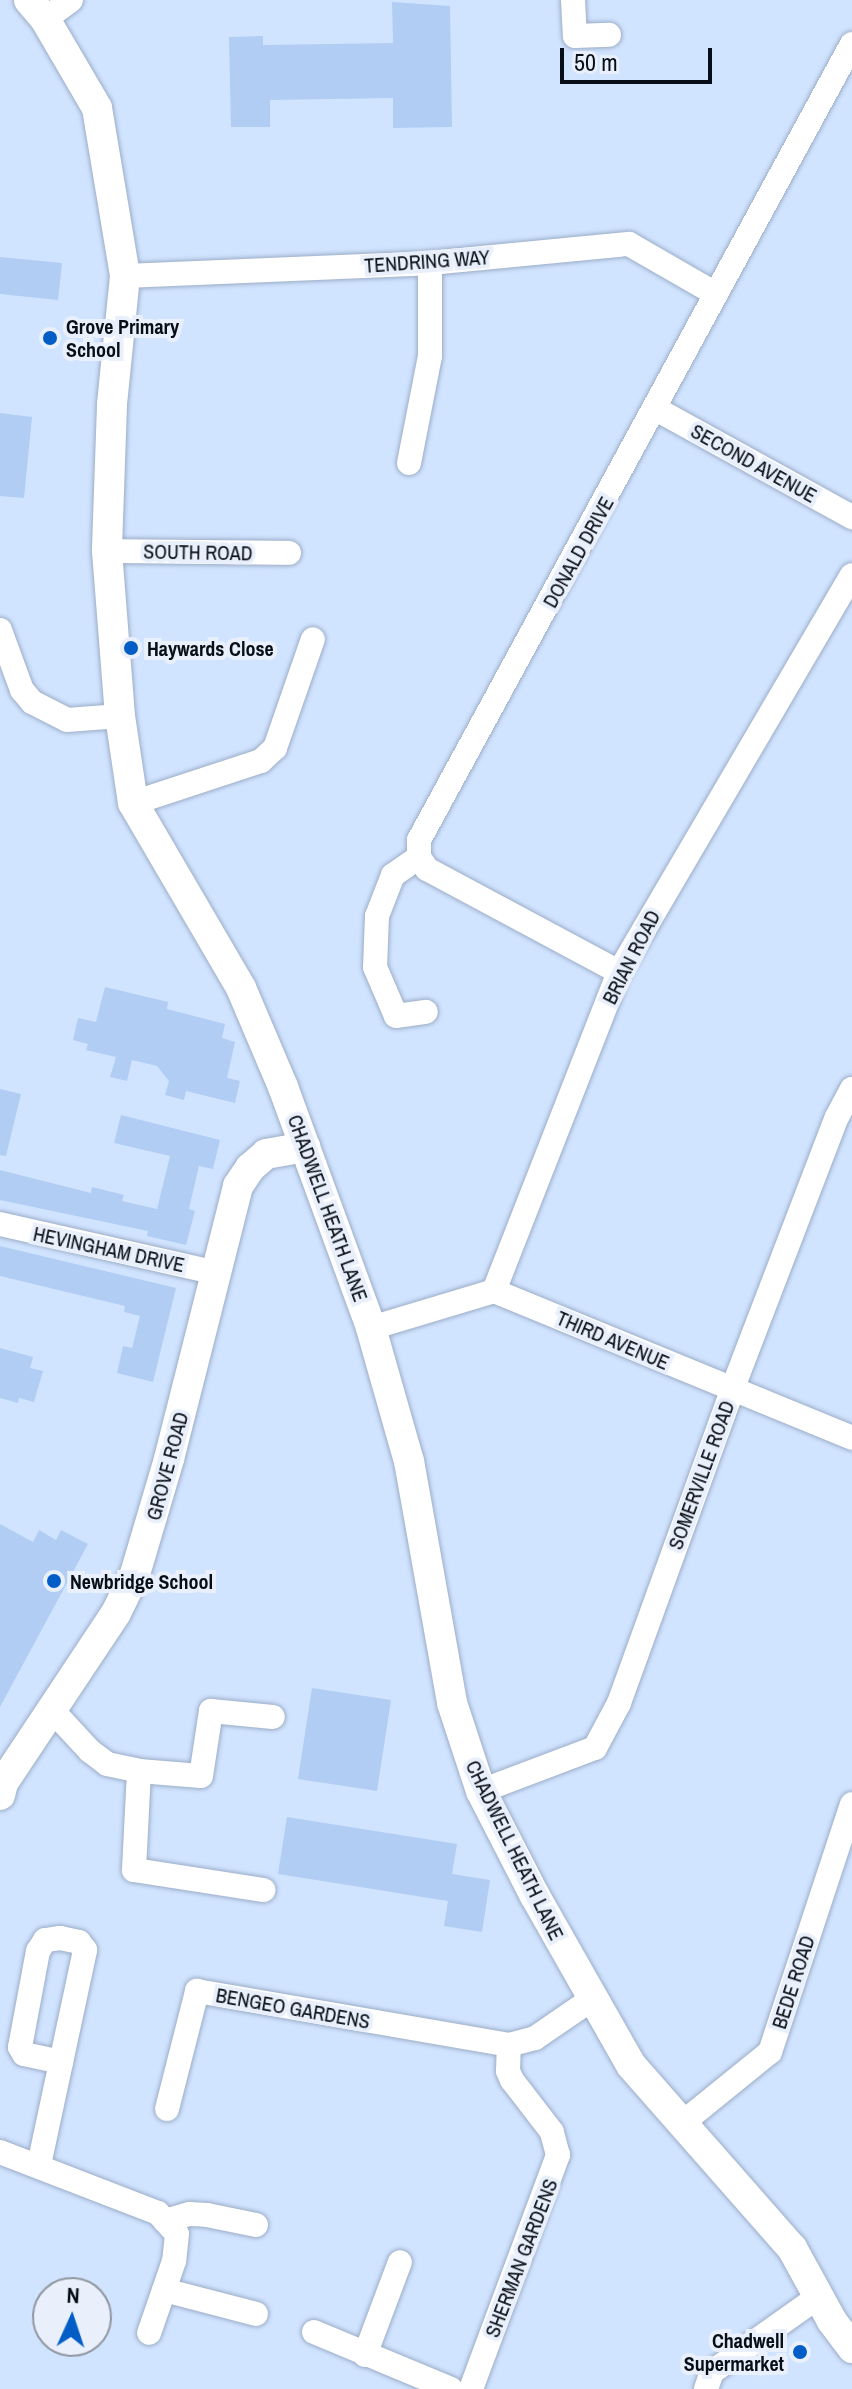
<!DOCTYPE html>
<style>
body{margin:0}
#map{position:relative;width:852px;height:2389px;overflow:hidden;background:#d1e4ff;font-family:"Archivo Narrow",sans-serif}
div>[style]{position:absolute}
[style*='--x']{left:calc(var(--x)*1px);top:calc(var(--y)*1px);width:calc(var(--w)*1px);rotate:calc(var(--a)*1deg)}
.building>*{inset:0;background:#b1cdf4}
.roads{filter:drop-shadow(0 0 2px #9cadc7) drop-shadow(0 0 2px #9cadc7)}
.minor>*{height:24px;margin:-12px;padding:0 12px;transform-origin:12px;border-radius:12px;background:#fff}
.tertiary>*{height:30px;margin:-15px;padding:0 15px;transform-origin:15px;border-radius:15px;background:#fff}
.dots>*{width:22px;height:22px;translate:-50% -50%;box-sizing:border-box;border:4px solid #e9f0fb;border-radius:50%}
span{translate:-50% -50%;white-space:nowrap;text-align:center;line-height:1.15;-webkit-text-stroke:8px #e9f0fb;paint-order:stroke}
.street-label{font-size:20px;color:#080e16}
.poi-label{font-size:20px;color:#080e16;font-weight:700}
.left{translate:0 -50%;text-align:left}
.right{translate:-100% -50%;text-align:right}
.north{position:absolute;left:32px;top:2277px;width:80px;height:80px;box-sizing:border-box;background:#e9f0fb;border:2px solid #8f969f;border-radius:50%;rotate:3deg;font-size:22px;font-weight:700;line-height:32px;text-align:center;color:#080e16}
.north::after{content:'';display:block;margin:auto;width:28px;height:36px;background:#035dc6;clip-path:polygon(50% 0,100% 100%,50% 72%,0 100%)}
.scale{position:absolute;left:560px;top:48px;width:152px;height:36px;box-sizing:border-box;border:4px solid #080e16;border-top:0;padding-left:10px;font-size:24px;line-height:28px;white-space:nowrap;color:#080e16;-webkit-text-stroke:6px #e9f0fb;paint-order:stroke}
</style>
<div id="map">
<div class="building">
<div style="clip-path:polygon(392px 2px,450px 6px,452px 127px,393px 128px,393px 98px,270px 100px,270px 127px,231px 127px,229px 37px,263px 36px,263px 45px,393px 43px)"></div>
<div style="clip-path:polygon(0 257px,62px 263px,58px 300px,0 294px)"></div>
<div style="clip-path:polygon(0 413px,32px 417px,24px 498px,0 496px)"></div>
<div style="clip-path:polygon(105px 987px,168px 1002px,167px 1009px,225px 1024px,222px 1038px,235px 1042px,227px 1078px,240px 1081px,235px 1103px,186px 1091px,184px 1100px,165px 1095px,169px 1081px,157px 1066px,132px 1060px,127px 1081px,110px 1077px,116px 1057px,86px 1050px,88px 1044px,73px 1040px,78px 1018px,96px 1022px)"></div>
<div style="clip-path:polygon(0 1089px,21px 1094px,6px 1156px,0 1155px)"></div>
<div style="clip-path:polygon(121px 1115px,220px 1140px,213px 1169px,199px 1166px,189px 1209px,195px 1211px,186px 1245px,147px 1236px,148px 1231px,0 1200px,0 1170px,91px 1193px,92px 1187px,124px 1195px,122px 1201px,157px 1209px,170px 1156px,114px 1143px)"></div>
<div style="clip-path:polygon(0 1246px,176px 1288px,153px 1382px,117px 1373px,123px 1346px,132px 1348px,140px 1316px,124px 1312px,125px 1306px,0 1276px)"></div>
<div style="clip-path:polygon(0 1348px,33px 1357px,30px 1368px,43px 1371px,34px 1402px,19px 1398px,18px 1403px,0 1398px)"></div>
<div style="clip-path:polygon(0 1524px,33px 1542px,39px 1530px,56px 1540px,61px 1530px,88px 1544px,0 1707px)"></div>
<div style="clip-path:polygon(312px 1688px,391px 1700px,377px 1791px,298px 1779px)"></div>
<div style="clip-path:polygon(287px 1817px,457px 1844px,452px 1874px,490px 1880px,482px 1932px,444px 1926px,448px 1901px,278px 1874px)"></div>
</div>
<div class="roads">
<div class="minor">
<div style="--x:573;--y:0;--w:36;--a:87"></div>
<div style="--x:575;--y:36;--w:34;--a:-2"></div>
<div style="--x:45;--y:19;--w:32;--a:-36"></div>
<div style="--x:125;--y:276;--w:305;--a:-2.4"></div>
<div style="--x:430;--y:263;--w:200;--a:-5.5"></div>
<div style="--x:629;--y:244;--w:100;--a:29.9"></div>
<div style="--x:656;--y:409;--w:224;--a:28.9"></div>
<div style="--x:409;--y:463;--w:109;--a:-78.9"></div>
<div style="--x:430;--y:356;--w:93;--a:-90"></div>
<div style="--x:107;--y:551;--w:182;--a:0.6"></div>
<div style="--x:0;--y:630;--w:64;--a:69.9"></div>
<div style="--x:22;--y:690;--w:16;--a:50"></div>
<div style="--x:32;--y:702;--w:39;--a:27"></div>
<div style="--x:67;--y:720;--w:53;--a:-4.3"></div>
<div style="--x:133;--y:803;--w:135;--a:-18.2"></div>
<div style="--x:261;--y:761;--w:19;--a:-43"></div>
<div style="--x:275;--y:748;--w:115;--a:-70.8"></div>
<div style="--x:419;--y:857;--w:32;--a:145"></div>
<div style="--x:393;--y:875;--w:44;--a:111.3"></div>
<div style="--x:377;--y:916;--w:51;--a:92.2"></div>
<div style="--x:375;--y:967;--w:53;--a:66.8"></div>
<div style="--x:396;--y:1016;--w:30;--a:-8"></div>
<div style="--x:619;--y:972;--w:218;--a:-151.8"></div>
<div style="--x:427;--y:869;--w:14;--a:-124"></div>
<div style="--x:419;--y:857;--w:17;--a:-90"></div>
<div style="--x:419;--y:840;--w:906;--a:-61.46"></div>
<div style="--x:0;--y:1224;--w:222;--a:12.7"></div>
<div style="--x:494;--y:1291;--w:387;--a:22.3"></div>
<div style="--x:371;--y:1328;--w:128;--a:-16.7"></div>
<div style="--x:494;--y:1291;--w:343;--a:-68.6"></div>
<div style="--x:619;--y:972;--w:460;--a:-59.6"></div>
<div style="--x:52;--y:1710;--w:56;--a:47.2"></div>
<div style="--x:90;--y:1751;--w:21;--a:37"></div>
<div style="--x:107;--y:1764;--w:33;--a:12"></div>
<div style="--x:139;--y:1771;--w:62;--a:4.6"></div>
<div style="--x:201;--y:1776;--w:66;--a:-81.3"></div>
<div style="--x:211;--y:1711;--w:62;--a:5.5"></div>
<div style="--x:139;--y:1771;--w:99;--a:92.9"></div>
<div style="--x:134;--y:1870;--w:131;--a:8.8"></div>
<div style="--x:481;--y:1791;--w:122;--a:-20.7"></div>
<div style="--x:595;--y:1748;--w:51;--a:-61.9"></div>
<div style="--x:619;--y:1703;--w:333;--a:-70.1"></div>
<div style="--x:732;--y:1390;--w:292;--a:-69"></div>
<div style="--x:837;--y:1117;--w:32;--a:-62"></div>
<div style="--x:167;--y:2109;--w:122;--a:-75.7"></div>
<div style="--x:197;--y:1991;--w:317;--a:9.8"></div>
<div style="--x:681;--y:2124;--w:114;--a:-39"></div>
<div style="--x:770;--y:2052;--w:261;--a:-71.7"></div>
<div style="--x:0;--y:2152;--w:169;--a:21.1"></div>
<div style="--x:158;--y:2213;--w:28;--a:48"></div>
<div style="--x:177;--y:2234;--w:27;--a:96"></div>
<div style="--x:174;--y:2261;--w:76;--a:109.1"></div>
<div style="--x:39;--y:2165;--w:220;--a:-77.9"></div>
<div style="--x:85;--y:1950;--w:10;--a:-127"></div>
<div style="--x:79;--y:1942;--w:19;--a:-168"></div>
<div style="--x:60;--y:1938;--w:15;--a:172"></div>
<div style="--x:45;--y:1940;--w:13;--a:122"></div>
<div style="--x:38;--y:1951;--w:98;--a:100.6"></div>
<div style="--x:20;--y:2047;--w:8;--a:60"></div>
<div style="--x:24;--y:2054;--w:38;--a:12"></div>
<div style="--x:165;--y:2221;--w:26;--a:-16"></div>
<div style="--x:190;--y:2214;--w:17;--a:3"></div>
<div style="--x:207;--y:2215;--w:50;--a:11.5"></div>
<div style="--x:164;--y:2290;--w:95;--a:14.6"></div>
<div style="--x:314;--y:2332;--w:148;--a:22.6"></div>
<div style="--x:365;--y:2355;--w:99;--a:-69.4"></div>
<div style="--x:471;--y:2389;--w:250;--a:-69.6"></div>
<div style="--x:558;--y:2155;--w:24;--a:-105"></div>
<div style="--x:552;--y:2132;--w:66;--a:-127.6"></div>
<div style="--x:512;--y:2080;--w:10;--a:-114"></div>
<div style="--x:508;--y:2071;--w:26;--a:-88"></div>
<div style="--x:509;--y:2045;--w:27;--a:-15"></div>
<div style="--x:535;--y:2038;--w:69;--a:-34.4"></div>
<div style="--x:706;--y:2389;--w:18;--a:-71"></div>
<div style="--x:712;--y:2372;--w:130;--a:-35.3"></div>
</div>
<div class="tertiary">
<div style="--x:29;--y:0;--w:25;--a:50"></div>
<div style="--x:45;--y:19;--w:103;--a:59.7"></div>
<div style="--x:97;--y:108;--w:170;--a:80.5"></div>
<div style="--x:125;--y:276;--w:130;--a:95.8"></div>
<div style="--x:112;--y:405;--w:146;--a:92"></div>
<div style="--x:107;--y:551;--w:166;--a:85.5"></div>
<div style="--x:120;--y:716;--w:88;--a:81.5"></div>
<div style="--x:133;--y:803;--w:214;--a:59.7"></div>
<div style="--x:241;--y:988;--w:108;--a:67"></div>
<div style="--x:283;--y:1087;--w:257;--a:69.9"></div>
<div style="--x:371;--y:1328;--w:138;--a:74.1"></div>
<div style="--x:409;--y:1461;--w:246;--a:79.9"></div>
<div style="--x:452;--y:1703;--w:93;--a:71.8"></div>
<div style="--x:481;--y:1791;--w:118;--a:62.8"></div>
<div style="--x:535;--y:1896;--w:194;--a:60.4"></div>
<div style="--x:631;--y:2065;--w:244;--a:48.7"></div>
<div style="--x:792;--y:2248;--w:83;--a:61.3"></div>
<div style="--x:832;--y:2321;--w:34;--a:53"></div>
<div style="--x:0;--y:1795;--w:12;--a:-76"></div>
<div style="--x:3;--y:1783;--w:204;--a:-56.4"></div>
<div style="--x:116;--y:1613;--w:43;--a:-64"></div>
<div style="--x:135;--y:1574;--w:120;--a:-73.5"></div>
<div style="--x:169;--y:1459;--w:282;--a:-75.8"></div>
<div style="--x:238;--y:1186;--w:22;--a:-56"></div>
<div style="--x:250;--y:1168;--w:21;--a:-41"></div>
<div style="--x:266;--y:1154;--w:40;--a:-10"></div>
</div>
</div>
<div class="dots">
<div style="left:50px;top:338px;background:#035dc6"></div>
<div style="left:131px;top:648px;background:#035dc6"></div>
<div style="left:54px;top:1581px;background:#035dc6"></div>
<div style="left:800px;top:2352px;background:#035dc6"></div>
</div>
<div class="street-label">
<span style="left:427px;top:261px;rotate:-4deg">TENDRING WAY</span>
<span style="left:754px;top:463px;rotate:29deg">SECOND AVENUE</span>
<span style="left:198px;top:552px;rotate:1deg">SOUTH ROAD</span>
<span style="left:578px;top:552px;rotate:-61deg">DONALD DRIVE</span>
<span style="left:631px;top:957px;rotate:-63deg">BRIAN ROAD</span>
<span style="left:328px;top:1208px;rotate:70deg">CHADWELL HEATH LANE</span>
<span style="left:109px;top:1249px;rotate:12deg">HEVINGHAM DRIVE</span>
<span style="left:613px;top:1340px;rotate:23deg">THIRD AVENUE</span>
<span style="left:167px;top:1466px;rotate:-75deg">GROVE ROAD</span>
<span style="left:701px;top:1475px;rotate:-70deg">SOMERVILLE ROAD</span>
<span style="left:515px;top:1850px;rotate:64deg">CHADWELL HEATH LANE</span>
<span style="left:793px;top:1982px;rotate:-72deg">BEDE ROAD</span>
<span style="left:293px;top:2008px;rotate:10deg">BENGEO GARDENS</span>
<span style="left:521px;top:2258px;rotate:-69deg">SHERMAN GARDENS</span>
</div>
<div class="poi-label">
<span class="left" style="left:66px;top:338px">Grove Primary<br>School</span>
<span class="left" style="left:147px;top:648px">Haywards Close</span>
<span class="left" style="left:70px;top:1581px">Newbridge School</span>
<span class="right" style="left:784px;top:2352px">Chadwell<br>Supermarket</span>
</div>
<div class="north">N</div>
<div class="scale">50 m</div>
</div>
